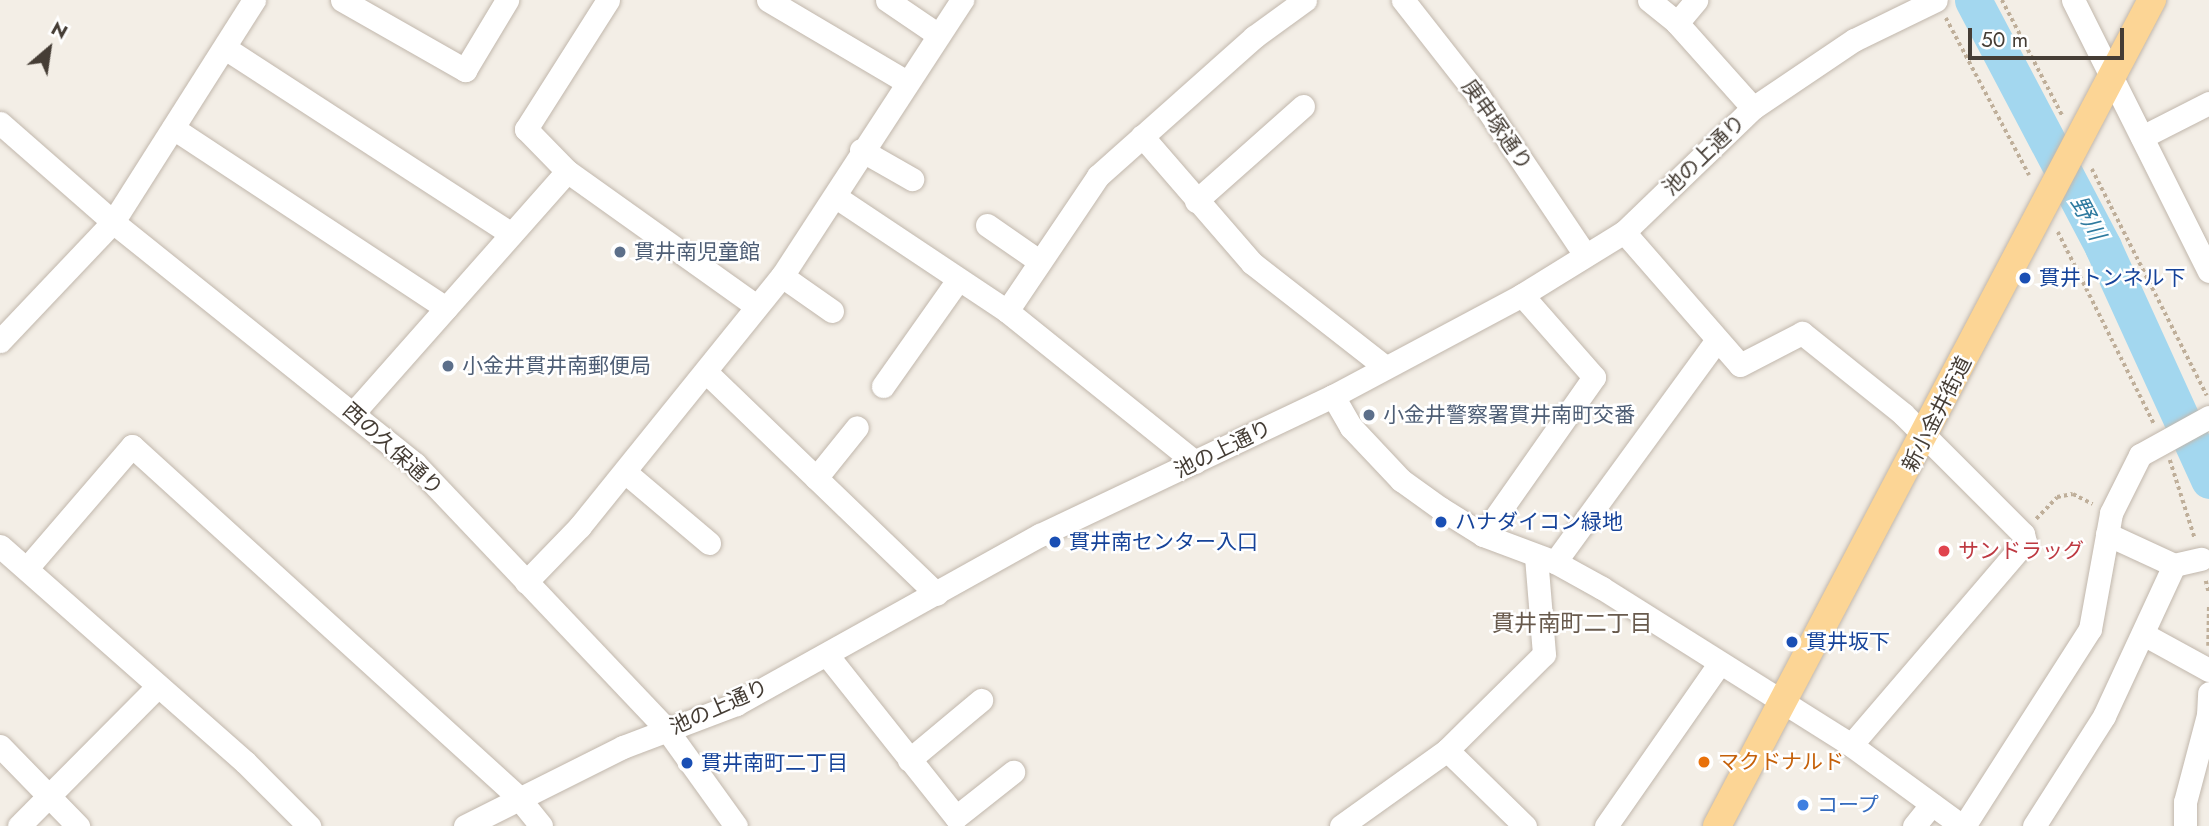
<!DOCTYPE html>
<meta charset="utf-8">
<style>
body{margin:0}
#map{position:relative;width:2209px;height:826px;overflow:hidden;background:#f3eee6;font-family:Jost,"Noto Sans JP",sans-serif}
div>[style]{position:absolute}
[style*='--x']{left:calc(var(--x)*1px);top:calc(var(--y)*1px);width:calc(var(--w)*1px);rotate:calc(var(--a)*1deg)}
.river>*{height:37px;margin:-18.5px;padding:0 18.5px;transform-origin:18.5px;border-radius:18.5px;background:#a3d7ef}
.path>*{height:3.5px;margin-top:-1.75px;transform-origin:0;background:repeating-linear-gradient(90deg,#bfaf9a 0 3.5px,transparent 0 7px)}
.roads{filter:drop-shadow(0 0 2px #c1b7ac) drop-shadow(0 0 2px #c1b7ac)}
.minor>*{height:23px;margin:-11.5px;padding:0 11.5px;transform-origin:11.5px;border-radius:11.5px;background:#fff}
.major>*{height:28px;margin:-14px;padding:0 14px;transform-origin:14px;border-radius:14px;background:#fcd595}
.dots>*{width:19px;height:19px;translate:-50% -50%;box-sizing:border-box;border:4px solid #fff;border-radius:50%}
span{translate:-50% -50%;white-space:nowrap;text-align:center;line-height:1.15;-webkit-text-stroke:5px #fff;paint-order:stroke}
.street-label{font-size:21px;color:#453d35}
.service-label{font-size:21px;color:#4e5e75}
.left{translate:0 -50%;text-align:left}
.transit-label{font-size:21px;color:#164399}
.health-label{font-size:21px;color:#be3a42}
.food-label{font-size:21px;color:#c56008}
.shop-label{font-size:21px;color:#366cbe}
.water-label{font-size:23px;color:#2e7a9f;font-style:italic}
.neighbourhood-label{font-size:23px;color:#685a4d}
.north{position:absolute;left:14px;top:14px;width:70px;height:70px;-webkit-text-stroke:5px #fff;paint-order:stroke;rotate:29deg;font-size:19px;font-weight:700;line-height:28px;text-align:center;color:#453d35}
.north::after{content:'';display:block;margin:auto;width:24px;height:32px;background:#453d35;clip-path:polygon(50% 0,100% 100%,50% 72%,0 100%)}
.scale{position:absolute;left:1968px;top:28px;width:156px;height:32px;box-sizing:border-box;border:4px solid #453d35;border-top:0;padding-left:9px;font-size:21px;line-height:24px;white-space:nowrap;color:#453d35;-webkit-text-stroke:5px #fff;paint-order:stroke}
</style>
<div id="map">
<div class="river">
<div style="--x:1973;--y:0;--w:279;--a:62.2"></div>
<div style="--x:2103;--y:247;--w:256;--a:65.5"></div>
</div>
<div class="path">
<div style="--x:2002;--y:0;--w:130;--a:62.4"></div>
<div style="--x:1946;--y:18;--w:178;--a:62.1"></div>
<div style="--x:2092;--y:169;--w:254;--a:63.1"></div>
<div style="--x:2058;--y:232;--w:215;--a:63.4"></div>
<div style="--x:2170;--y:460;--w:83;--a:72.4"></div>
<div style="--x:2036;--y:519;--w:30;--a:-46"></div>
<div style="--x:2057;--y:497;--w:16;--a:-11"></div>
<div style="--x:2073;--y:494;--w:22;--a:27"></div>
<div style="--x:2206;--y:581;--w:12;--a:76"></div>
<div style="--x:2208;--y:646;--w:39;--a:-89"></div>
</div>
<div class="roads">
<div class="minor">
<div style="--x:342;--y:0;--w:142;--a:29.6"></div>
<div style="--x:465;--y:70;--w:82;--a:-59"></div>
<div style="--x:608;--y:0;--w:153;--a:122.4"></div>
<div style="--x:526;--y:129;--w:59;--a:45.7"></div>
<div style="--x:567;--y:171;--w:232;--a:35.5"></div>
<div style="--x:768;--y:0;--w:159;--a:30.6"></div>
<div style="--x:887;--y:0;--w:60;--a:34.2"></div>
<div style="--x:1403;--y:0;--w:123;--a:51.9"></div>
<div style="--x:1479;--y:97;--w:190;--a:56.1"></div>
<div style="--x:1649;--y:0;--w:36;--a:39"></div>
<div style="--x:1677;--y:23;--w:114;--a:48.2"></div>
<div style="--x:2073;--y:0;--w:303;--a:63.4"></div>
<div style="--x:1677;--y:23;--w:30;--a:-50"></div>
<div style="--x:225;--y:48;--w:341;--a:33"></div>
<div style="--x:0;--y:123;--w:150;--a:41.2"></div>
<div style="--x:113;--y:222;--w:387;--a:38.7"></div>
<div style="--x:415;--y:464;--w:366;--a:46.5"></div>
<div style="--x:667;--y:730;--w:118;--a:54.3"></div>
<div style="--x:173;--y:128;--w:327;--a:33.4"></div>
<div style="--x:1142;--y:136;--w:168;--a:49.1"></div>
<div style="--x:1252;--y:263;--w:169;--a:38"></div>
<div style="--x:2142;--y:137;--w:75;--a:-26.9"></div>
<div style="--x:861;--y:150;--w:59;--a:29.6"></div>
<div style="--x:836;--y:197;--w:206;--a:33.7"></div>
<div style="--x:1007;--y:311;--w:241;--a:38.8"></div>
<div style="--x:1196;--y:201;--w:143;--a:-41.6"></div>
<div style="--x:987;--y:225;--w:63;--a:34.7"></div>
<div style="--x:1624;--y:232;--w:176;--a:48.9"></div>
<div style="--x:1740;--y:365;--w:70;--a:-27.3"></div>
<div style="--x:1802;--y:333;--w:129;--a:38.7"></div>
<div style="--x:1903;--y:414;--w:170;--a:45"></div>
<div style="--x:2023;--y:534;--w:8;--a:76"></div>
<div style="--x:2025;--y:542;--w:267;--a:130.6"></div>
<div style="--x:782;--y:276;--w:61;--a:35"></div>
<div style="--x:1007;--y:311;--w:163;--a:-56"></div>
<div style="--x:1098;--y:176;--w:209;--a:-41.7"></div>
<div style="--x:1254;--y:37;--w:63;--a:-36"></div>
<div style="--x:0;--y:341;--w:164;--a:-46.5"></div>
<div style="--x:113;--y:222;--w:263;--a:-57.6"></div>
<div style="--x:706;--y:372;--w:320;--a:43.9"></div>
<div style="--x:883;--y:386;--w:128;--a:-54.8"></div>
<div style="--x:1333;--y:396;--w:36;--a:60"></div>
<div style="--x:1351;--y:427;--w:73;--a:46.7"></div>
<div style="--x:1401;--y:480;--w:48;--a:35.7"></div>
<div style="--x:1440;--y:508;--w:51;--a:32.1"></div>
<div style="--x:1483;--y:535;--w:77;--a:20.6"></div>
<div style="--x:1555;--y:562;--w:54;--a:29"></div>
<div style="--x:1602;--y:588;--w:294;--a:32.2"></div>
<div style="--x:1851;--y:745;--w:137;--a:36.1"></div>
<div style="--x:355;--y:411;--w:320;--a:-48.5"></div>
<div style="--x:625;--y:472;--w:110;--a:40.2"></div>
<div style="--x:816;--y:478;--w:65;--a:-51.2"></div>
<div style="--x:1483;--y:535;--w:193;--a:-54.9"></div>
<div style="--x:1594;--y:377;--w:109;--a:-131.3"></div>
<div style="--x:0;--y:546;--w:327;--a:41.4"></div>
<div style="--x:245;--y:762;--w:91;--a:45"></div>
<div style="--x:1555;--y:562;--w:273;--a:-53.9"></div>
<div style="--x:2174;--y:565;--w:28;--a:-13"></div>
<div style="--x:27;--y:568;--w:161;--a:-49.3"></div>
<div style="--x:132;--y:446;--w:520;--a:42.27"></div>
<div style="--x:517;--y:796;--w:38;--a:51"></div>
<div style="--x:526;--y:582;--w:78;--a:-46"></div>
<div style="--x:580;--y:526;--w:321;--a:-51.1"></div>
<div style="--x:782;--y:276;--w:330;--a:-56.9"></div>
<div style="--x:2145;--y:635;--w:73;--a:28.7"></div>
<div style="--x:827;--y:655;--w:207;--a:51.5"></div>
<div style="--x:956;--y:817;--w:73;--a:-38.3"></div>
<div style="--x:0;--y:746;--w:112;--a:45.7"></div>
<div style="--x:1447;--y:750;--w:109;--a:44.3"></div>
<div style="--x:909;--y:760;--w:94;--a:-39.8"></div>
<div style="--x:19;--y:826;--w:196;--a:-45.2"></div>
<div style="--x:465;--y:826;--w:177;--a:-26.6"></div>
<div style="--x:623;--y:747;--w:121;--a:-20.8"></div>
<div style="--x:736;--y:704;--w:348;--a:-29.1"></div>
<div style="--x:1040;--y:535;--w:324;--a:-25.4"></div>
<div style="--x:1333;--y:396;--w:214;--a:-28.1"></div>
<div style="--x:1522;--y:295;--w:120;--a:-31.7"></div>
<div style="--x:1624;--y:232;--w:179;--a:-43.9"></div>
<div style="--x:1753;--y:108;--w:122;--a:-34"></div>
<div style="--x:1854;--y:40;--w:91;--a:-26"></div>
<div style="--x:1341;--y:826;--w:130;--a:-35.6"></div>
<div style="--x:1447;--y:750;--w:136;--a:-44.7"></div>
<div style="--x:1544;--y:654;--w:97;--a:-94.7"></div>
<div style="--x:1606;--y:826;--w:198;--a:-55.1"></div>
<div style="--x:1914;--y:826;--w:28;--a:-51"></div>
<div style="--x:1964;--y:826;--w:234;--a:-57.4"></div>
<div style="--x:2090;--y:629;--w:118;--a:-79.7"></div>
<div style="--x:2111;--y:513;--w:65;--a:-63.4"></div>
<div style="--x:2140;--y:455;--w:79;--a:-28.8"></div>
<div style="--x:2034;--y:826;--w:130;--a:-57.5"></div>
<div style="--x:2104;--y:716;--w:166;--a:-65.1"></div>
<div style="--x:2174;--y:565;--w:74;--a:-155.2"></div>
<div style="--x:2185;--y:826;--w:24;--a:-90"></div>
<div style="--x:2185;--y:802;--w:90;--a:-75.2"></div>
<div style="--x:2208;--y:715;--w:22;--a:-87"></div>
</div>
<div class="major">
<div style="--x:1717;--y:826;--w:934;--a:-62.23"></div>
</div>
</div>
<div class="dots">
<div style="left:620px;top:252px;background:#5c6f8a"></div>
<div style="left:2025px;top:278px;background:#1a4fb4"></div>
<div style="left:448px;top:366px;background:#5c6f8a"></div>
<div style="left:1369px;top:415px;background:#5c6f8a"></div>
<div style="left:1441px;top:522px;background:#1a4fb4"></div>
<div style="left:1055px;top:542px;background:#1a4fb4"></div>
<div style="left:1944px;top:551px;background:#e0444e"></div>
<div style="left:1792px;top:642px;background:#1a4fb4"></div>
<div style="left:1704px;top:762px;background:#e8710a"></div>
<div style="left:687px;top:763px;background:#1a4fb4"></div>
<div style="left:1803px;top:805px;background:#3f7fe0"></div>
</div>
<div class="street-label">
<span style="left:1497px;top:125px;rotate:55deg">庚申塚通り</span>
<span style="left:1704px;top:155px;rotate:-44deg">池の上通り</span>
<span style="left:1937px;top:414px;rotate:-63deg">新小金井街道</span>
<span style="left:393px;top:449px;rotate:42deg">西の久保通り</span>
<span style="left:1223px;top:449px;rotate:-26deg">池の上通り</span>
<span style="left:719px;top:707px;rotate:-24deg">池の上通り</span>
</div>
<div class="service-label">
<span class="left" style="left:634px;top:252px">貫井南児童館</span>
<span class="left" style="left:462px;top:366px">小金井貫井南郵便局</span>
<span class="left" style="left:1383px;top:415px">小金井警察署貫井南町交番</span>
</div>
<div class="transit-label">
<span class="left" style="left:2039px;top:278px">貫井トンネル下</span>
<span class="left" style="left:1455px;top:522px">ハナダイコン緑地</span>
<span class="left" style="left:1069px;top:542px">貫井南センター入口</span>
<span class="left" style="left:1806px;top:642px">貫井坂下</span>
<span class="left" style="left:701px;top:763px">貫井南町二丁目</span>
</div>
<div class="health-label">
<span class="left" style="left:1958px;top:551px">サンドラッグ</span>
</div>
<div class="food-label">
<span class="left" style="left:1718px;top:762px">マクドナルド</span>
</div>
<div class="shop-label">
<span class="left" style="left:1817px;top:805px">コープ</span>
</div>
<div class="water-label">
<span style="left:2088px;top:218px;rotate:62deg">野川</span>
</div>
<div class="neighbourhood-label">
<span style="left:1572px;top:623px">貫井南町二丁目</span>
</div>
<div class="north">N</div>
<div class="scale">50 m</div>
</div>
